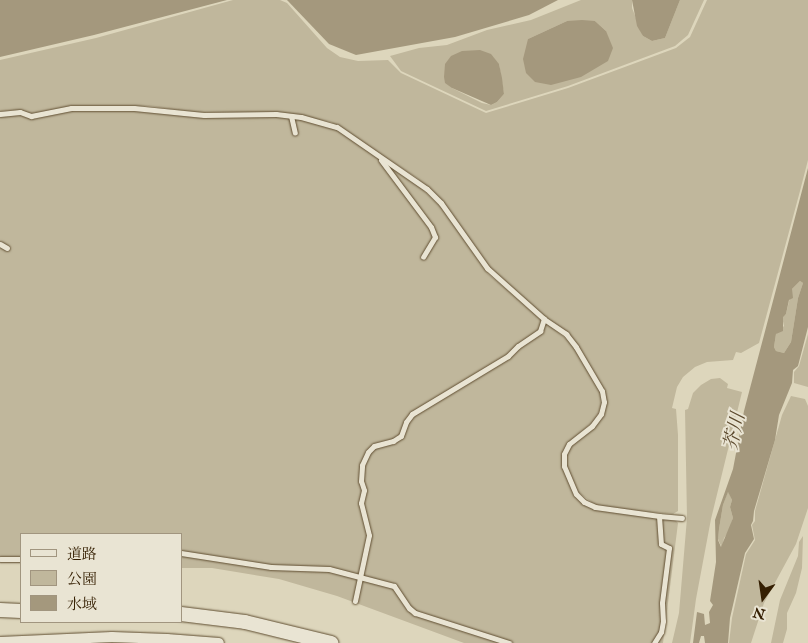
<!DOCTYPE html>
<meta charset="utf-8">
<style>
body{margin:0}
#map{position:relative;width:808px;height:643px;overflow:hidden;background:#ddd6bc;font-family:"IM FELL English","Noto Serif JP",serif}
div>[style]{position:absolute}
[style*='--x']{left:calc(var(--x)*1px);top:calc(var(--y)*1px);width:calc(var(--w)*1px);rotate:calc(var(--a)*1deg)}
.green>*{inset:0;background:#c0b79c}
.water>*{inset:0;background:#a4987d}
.roads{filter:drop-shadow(0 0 1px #5f4d30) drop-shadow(0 0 1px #5f4d30)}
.lane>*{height:5px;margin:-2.5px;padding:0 2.5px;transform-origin:2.5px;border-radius:2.5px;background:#e9e4d3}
.street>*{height:10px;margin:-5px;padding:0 5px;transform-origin:5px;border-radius:5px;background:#e9e4d3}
.secondary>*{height:14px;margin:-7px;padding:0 7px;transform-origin:7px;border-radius:7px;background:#e9e4d3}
span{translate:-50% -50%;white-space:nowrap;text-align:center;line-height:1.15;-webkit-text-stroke:4px #e9e4d3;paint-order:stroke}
.water-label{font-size:19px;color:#5c492d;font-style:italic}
.legend{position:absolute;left:20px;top:533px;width:162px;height:90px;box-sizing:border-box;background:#e9e4d3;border:1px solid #a1957f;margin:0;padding:6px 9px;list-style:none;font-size:15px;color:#351f02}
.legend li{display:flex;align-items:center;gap:10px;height:25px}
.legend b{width:25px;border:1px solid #a1957f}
.north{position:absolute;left:738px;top:573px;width:50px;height:50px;-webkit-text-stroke:4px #e9e4d3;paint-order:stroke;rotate:194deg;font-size:14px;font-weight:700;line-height:20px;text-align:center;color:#351f02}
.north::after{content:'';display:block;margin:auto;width:18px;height:22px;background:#351f02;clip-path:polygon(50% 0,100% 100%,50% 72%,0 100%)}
</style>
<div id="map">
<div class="green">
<div style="clip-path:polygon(233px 0,280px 0,287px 3px,327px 48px,340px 57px,358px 61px,388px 60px,401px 73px,486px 113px,568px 88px,676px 48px,690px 37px,707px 0,808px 0,808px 160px,800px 191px,759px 343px,741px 353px,736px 352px,733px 360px,707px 362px,695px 367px,683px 377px,677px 387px,672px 408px,676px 409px,678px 435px,678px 511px,673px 514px,616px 509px,594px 504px,578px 492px,566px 465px,567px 455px,571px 444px,601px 417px,606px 404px,605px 392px,576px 345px,489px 268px,433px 192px,417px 178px,331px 122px,291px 114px,193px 112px,149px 106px,120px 106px,31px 114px,21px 110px,0 111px,0 60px,96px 38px)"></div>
<div style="clip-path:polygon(evenodd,581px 0,632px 0,632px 8px,643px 36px,652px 41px,665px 38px,680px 0,704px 0,688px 35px,675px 46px,568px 86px,486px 111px,401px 71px,390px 56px,419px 48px,447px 45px,487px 30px,531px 20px,581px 0,567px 21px,595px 21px,606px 31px,528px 39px,567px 21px,581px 0,499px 64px,504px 94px,497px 102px,491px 105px,482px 103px,452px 88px,499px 64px)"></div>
<div style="clip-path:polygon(69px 110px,142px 111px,205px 117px,282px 116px,320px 123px,334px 128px,421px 188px,443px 209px,488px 274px,572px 344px,600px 391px,601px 406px,596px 419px,566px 445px,563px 469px,574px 495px,594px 509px,674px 519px,678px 523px,663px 643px,464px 643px,337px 596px,279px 579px,212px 568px,181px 568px,181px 534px,21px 534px,21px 563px,0 563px,0 117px,14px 114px,34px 119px)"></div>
<div style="clip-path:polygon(800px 281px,803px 283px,798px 298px,791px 342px,784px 353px,776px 351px,774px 347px,776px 334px,784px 326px,782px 317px,786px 314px,792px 289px)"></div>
<div style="clip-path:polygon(808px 334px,808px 387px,794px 383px,794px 372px,799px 366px)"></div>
<div style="clip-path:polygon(720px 378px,728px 384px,727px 388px,742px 392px,711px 519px,696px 599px,690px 643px,672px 643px,679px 613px,687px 518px,685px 410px,688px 409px,693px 393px,701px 385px,711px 379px)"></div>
<div style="clip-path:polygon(791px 396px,805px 399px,808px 406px,808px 508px,796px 544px,764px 603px,751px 643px,729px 643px,732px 618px,746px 554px,755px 540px,752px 525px,755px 521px,755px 511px,782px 415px)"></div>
<div style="clip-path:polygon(728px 491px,732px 500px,730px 507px,733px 518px,729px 531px,724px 538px,722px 548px,718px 539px,719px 529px,723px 505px)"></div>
<div style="clip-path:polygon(803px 536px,802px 568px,796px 593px,787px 613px,787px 629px,783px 643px,771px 643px,780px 600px,798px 556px,799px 542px)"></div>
</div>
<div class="water">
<div style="clip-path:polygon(0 0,227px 0,94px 35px,0 57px)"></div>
<div style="clip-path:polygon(287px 0,558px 0,529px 15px,455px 37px,356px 55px,329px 44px)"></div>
<div style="clip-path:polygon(632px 0,680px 0,665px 38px,652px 41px,643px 36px,637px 26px)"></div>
<div style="clip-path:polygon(582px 20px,595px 21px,606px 31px,613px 48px,608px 61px,581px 77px,551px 85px,535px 82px,526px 73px,523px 59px,528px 39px,567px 21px)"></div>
<div style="clip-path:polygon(480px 50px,491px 54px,499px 64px,502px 78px,504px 94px,497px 102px,491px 105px,452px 88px,445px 83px,444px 77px,445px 64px,451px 56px,462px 51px)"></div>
<div style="clip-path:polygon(evenodd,808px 168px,808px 327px,798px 366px,793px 370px,792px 383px,779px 415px,775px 440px,754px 511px,753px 521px,751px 525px,754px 539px,745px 553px,730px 618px,728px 643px,705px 643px,704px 636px,701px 636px,699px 643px,693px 643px,697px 612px,704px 614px,705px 625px,710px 623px,709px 612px,713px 605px,710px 601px,716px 562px,715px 520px,733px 469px,744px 411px,808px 168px,800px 281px,803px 283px,798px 298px,791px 342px,784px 353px,776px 351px,774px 347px,776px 334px,783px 331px,783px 317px,786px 314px,789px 300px,793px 298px,792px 289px,800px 281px,808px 168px,728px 492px,732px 500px,730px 507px,733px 518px,721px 547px,718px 540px,719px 529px,723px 505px,728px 492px)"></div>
</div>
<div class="roads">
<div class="lane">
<div style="--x:0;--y:114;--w:20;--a:-6"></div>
<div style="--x:20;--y:112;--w:12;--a:20"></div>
<div style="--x:31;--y:116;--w:41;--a:-11.3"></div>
<div style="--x:71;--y:108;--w:63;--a:0"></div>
<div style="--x:134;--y:108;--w:70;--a:5.7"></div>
<div style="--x:204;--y:115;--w:72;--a:-0.8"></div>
<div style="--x:276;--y:114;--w:25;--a:7"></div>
<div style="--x:301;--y:117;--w:37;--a:16"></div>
<div style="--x:337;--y:127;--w:109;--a:34.6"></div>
<div style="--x:427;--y:189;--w:20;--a:45"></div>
<div style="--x:441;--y:203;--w:80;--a:54.7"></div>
<div style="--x:487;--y:268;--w:76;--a:41.8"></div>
<div style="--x:544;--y:319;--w:27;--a:34"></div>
<div style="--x:566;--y:334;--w:16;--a:52"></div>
<div style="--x:576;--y:347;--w:51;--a:59.4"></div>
<div style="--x:602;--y:391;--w:11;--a:80"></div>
<div style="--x:604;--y:402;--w:12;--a:104"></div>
<div style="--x:601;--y:414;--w:15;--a:127"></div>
<div style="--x:592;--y:426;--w:29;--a:142"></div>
<div style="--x:569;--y:444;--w:11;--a:117"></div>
<div style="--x:564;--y:454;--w:12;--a:90"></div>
<div style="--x:564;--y:466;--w:30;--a:67"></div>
<div style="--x:576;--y:494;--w:11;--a:45"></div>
<div style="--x:584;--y:502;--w:12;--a:24"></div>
<div style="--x:595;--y:507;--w:65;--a:8"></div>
<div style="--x:659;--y:516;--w:28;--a:86"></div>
<div style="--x:661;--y:544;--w:9;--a:27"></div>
<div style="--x:669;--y:548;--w:55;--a:97.3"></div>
<div style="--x:662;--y:603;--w:18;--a:87"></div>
<div style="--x:663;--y:621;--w:11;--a:100"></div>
<div style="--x:661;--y:632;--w:13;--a:122"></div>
<div style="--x:291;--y:116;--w:17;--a:77"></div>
<div style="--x:381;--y:160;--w:84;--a:53.3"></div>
<div style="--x:431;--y:227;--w:11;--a:68"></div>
<div style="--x:435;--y:237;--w:23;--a:121"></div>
<div style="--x:0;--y:244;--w:8;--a:30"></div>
<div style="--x:659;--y:516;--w:23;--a:5"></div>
<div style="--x:181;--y:553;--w:91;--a:8.8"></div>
<div style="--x:271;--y:567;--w:58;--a:2"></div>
<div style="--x:329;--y:569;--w:67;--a:14.7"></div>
<div style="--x:394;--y:586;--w:27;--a:56"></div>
<div style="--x:409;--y:608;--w:8;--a:40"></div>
<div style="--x:415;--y:613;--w:99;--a:17.7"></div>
<div style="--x:0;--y:559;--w:21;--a:0"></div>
<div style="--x:355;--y:601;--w:67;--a:-78"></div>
<div style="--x:369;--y:535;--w:33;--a:-104"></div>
<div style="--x:361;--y:503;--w:13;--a:-77"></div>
<div style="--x:364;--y:490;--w:9;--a:-108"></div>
<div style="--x:361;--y:481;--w:16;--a:-86"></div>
<div style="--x:362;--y:465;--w:14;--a:-65"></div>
<div style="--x:368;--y:452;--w:8;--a:-45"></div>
<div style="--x:374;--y:446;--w:20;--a:-15"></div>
<div style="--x:393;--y:441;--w:9;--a:-32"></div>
<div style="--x:401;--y:436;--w:15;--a:-70"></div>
<div style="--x:406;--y:422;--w:10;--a:-53"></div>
<div style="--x:412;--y:414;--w:112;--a:-31.1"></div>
<div style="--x:508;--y:356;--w:14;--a:-45"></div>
<div style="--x:518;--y:346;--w:27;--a:-34"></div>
<div style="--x:540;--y:331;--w:13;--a:-72"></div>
</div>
<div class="street">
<div style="--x:0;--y:642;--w:112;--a:-2.6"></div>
<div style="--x:112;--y:637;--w:55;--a:2.1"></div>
<div style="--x:167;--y:639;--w:52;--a:4.4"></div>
</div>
<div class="secondary">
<div style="--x:0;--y:610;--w:21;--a:3"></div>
<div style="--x:181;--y:614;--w:64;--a:7.1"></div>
<div style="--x:245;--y:622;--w:89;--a:13.7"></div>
</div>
</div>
<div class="water-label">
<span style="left:736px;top:432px;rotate:-77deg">芥川</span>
</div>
<ul class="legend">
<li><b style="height:6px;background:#e9e4d3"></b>道路</li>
<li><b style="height:14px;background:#c0b79c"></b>公園</li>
<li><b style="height:14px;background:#a4987d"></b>水域</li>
</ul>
<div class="north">N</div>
</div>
